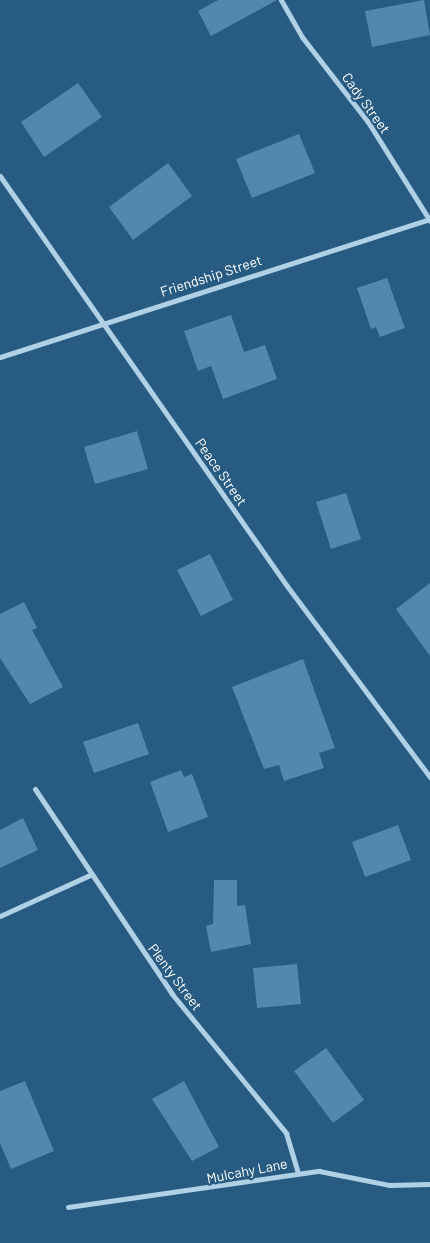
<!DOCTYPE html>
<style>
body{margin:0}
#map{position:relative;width:430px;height:1243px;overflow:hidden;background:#285b82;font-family:Barlow,sans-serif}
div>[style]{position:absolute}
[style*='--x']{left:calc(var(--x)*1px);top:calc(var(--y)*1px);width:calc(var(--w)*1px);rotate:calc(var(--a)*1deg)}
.building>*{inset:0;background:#5487ac}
.street>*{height:5px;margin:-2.5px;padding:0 2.5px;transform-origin:2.5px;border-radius:2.5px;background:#b0d0e6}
span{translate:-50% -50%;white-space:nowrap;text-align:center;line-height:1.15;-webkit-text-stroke:4.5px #285b82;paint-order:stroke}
.street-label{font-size:14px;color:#fff}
</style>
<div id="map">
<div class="building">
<div style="clip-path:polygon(218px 0,277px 0,211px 36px,198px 11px)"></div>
<div style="clip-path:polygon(424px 0,430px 35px,372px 47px,365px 11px)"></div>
<div style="clip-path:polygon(78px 83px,102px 117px,44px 157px,21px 122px)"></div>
<div style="clip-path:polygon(299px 134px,315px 173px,252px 198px,236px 159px)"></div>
<div style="clip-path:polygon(168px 163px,192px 196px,133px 240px,109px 207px)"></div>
<div style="clip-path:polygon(387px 278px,405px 328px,380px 337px,376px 327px,371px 329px,357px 288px)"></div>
<div style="clip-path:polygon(231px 315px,244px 352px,265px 345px,277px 379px,223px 399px,211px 366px,198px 371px,184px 331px)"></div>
<div style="clip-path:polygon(137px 431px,148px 469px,95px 484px,84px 447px)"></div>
<div style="clip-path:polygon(346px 493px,361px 539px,331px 549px,316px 502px)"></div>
<div style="clip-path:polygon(210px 554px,233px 600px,201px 616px,177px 570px)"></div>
<div style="clip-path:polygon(430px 583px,430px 656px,396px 609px)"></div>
<div style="clip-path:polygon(24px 602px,37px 628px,32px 630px,63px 687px,30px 704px,0 658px,0 614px)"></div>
<div style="clip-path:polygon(303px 659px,335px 748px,319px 753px,324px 768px,284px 781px,279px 765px,264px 769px,232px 687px)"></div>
<div style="clip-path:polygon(138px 723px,149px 754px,94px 773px,83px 742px)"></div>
<div style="clip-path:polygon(181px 770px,184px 777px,192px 774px,208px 817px,168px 832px,150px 782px)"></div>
<div style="clip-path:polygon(23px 818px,38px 850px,0 868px,0 830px)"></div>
<div style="clip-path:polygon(398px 825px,411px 860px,365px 877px,352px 842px)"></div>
<div style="clip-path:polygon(214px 880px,237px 880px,237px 906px,245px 905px,251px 944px,211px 952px,206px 926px,213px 924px)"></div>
<div style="clip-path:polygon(297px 964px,301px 1004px,257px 1008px,253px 968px)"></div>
<div style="clip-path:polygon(326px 1048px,364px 1100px,333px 1123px,294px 1071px)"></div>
<div style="clip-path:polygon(25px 1081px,54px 1151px,11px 1169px,0 1143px,0 1091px)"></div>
<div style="clip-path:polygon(184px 1081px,219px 1147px,192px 1161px,152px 1099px)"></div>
</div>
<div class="street">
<div style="--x:281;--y:0;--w:43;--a:60.4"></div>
<div style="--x:302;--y:37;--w:108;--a:52.2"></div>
<div style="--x:368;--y:122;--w:117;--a:57.9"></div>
<div style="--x:0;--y:176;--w:500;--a:55.01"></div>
<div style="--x:287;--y:586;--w:239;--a:53.2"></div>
<div style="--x:0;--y:357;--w:452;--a:-17.8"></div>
<div style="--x:35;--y:789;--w:247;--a:56.2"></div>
<div style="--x:172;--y:994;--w:180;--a:50.6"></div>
<div style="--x:286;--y:1133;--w:42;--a:73.3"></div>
<div style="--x:0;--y:916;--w:101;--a:-24.5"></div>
<div style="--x:68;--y:1207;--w:254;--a:-8.2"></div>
<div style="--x:319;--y:1171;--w:71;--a:11.3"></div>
<div style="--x:389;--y:1185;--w:41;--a:-1.4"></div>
</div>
<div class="street-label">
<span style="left:366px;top:103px;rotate:54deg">Cady Street</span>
<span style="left:211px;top:276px;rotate:-18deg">Friendship Street</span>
<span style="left:221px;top:472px;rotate:55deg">Peace Street</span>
<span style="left:175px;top:977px;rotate:53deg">Plenty Street</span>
<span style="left:247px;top:1171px;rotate:-11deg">Mulcahy Lane</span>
</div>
</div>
